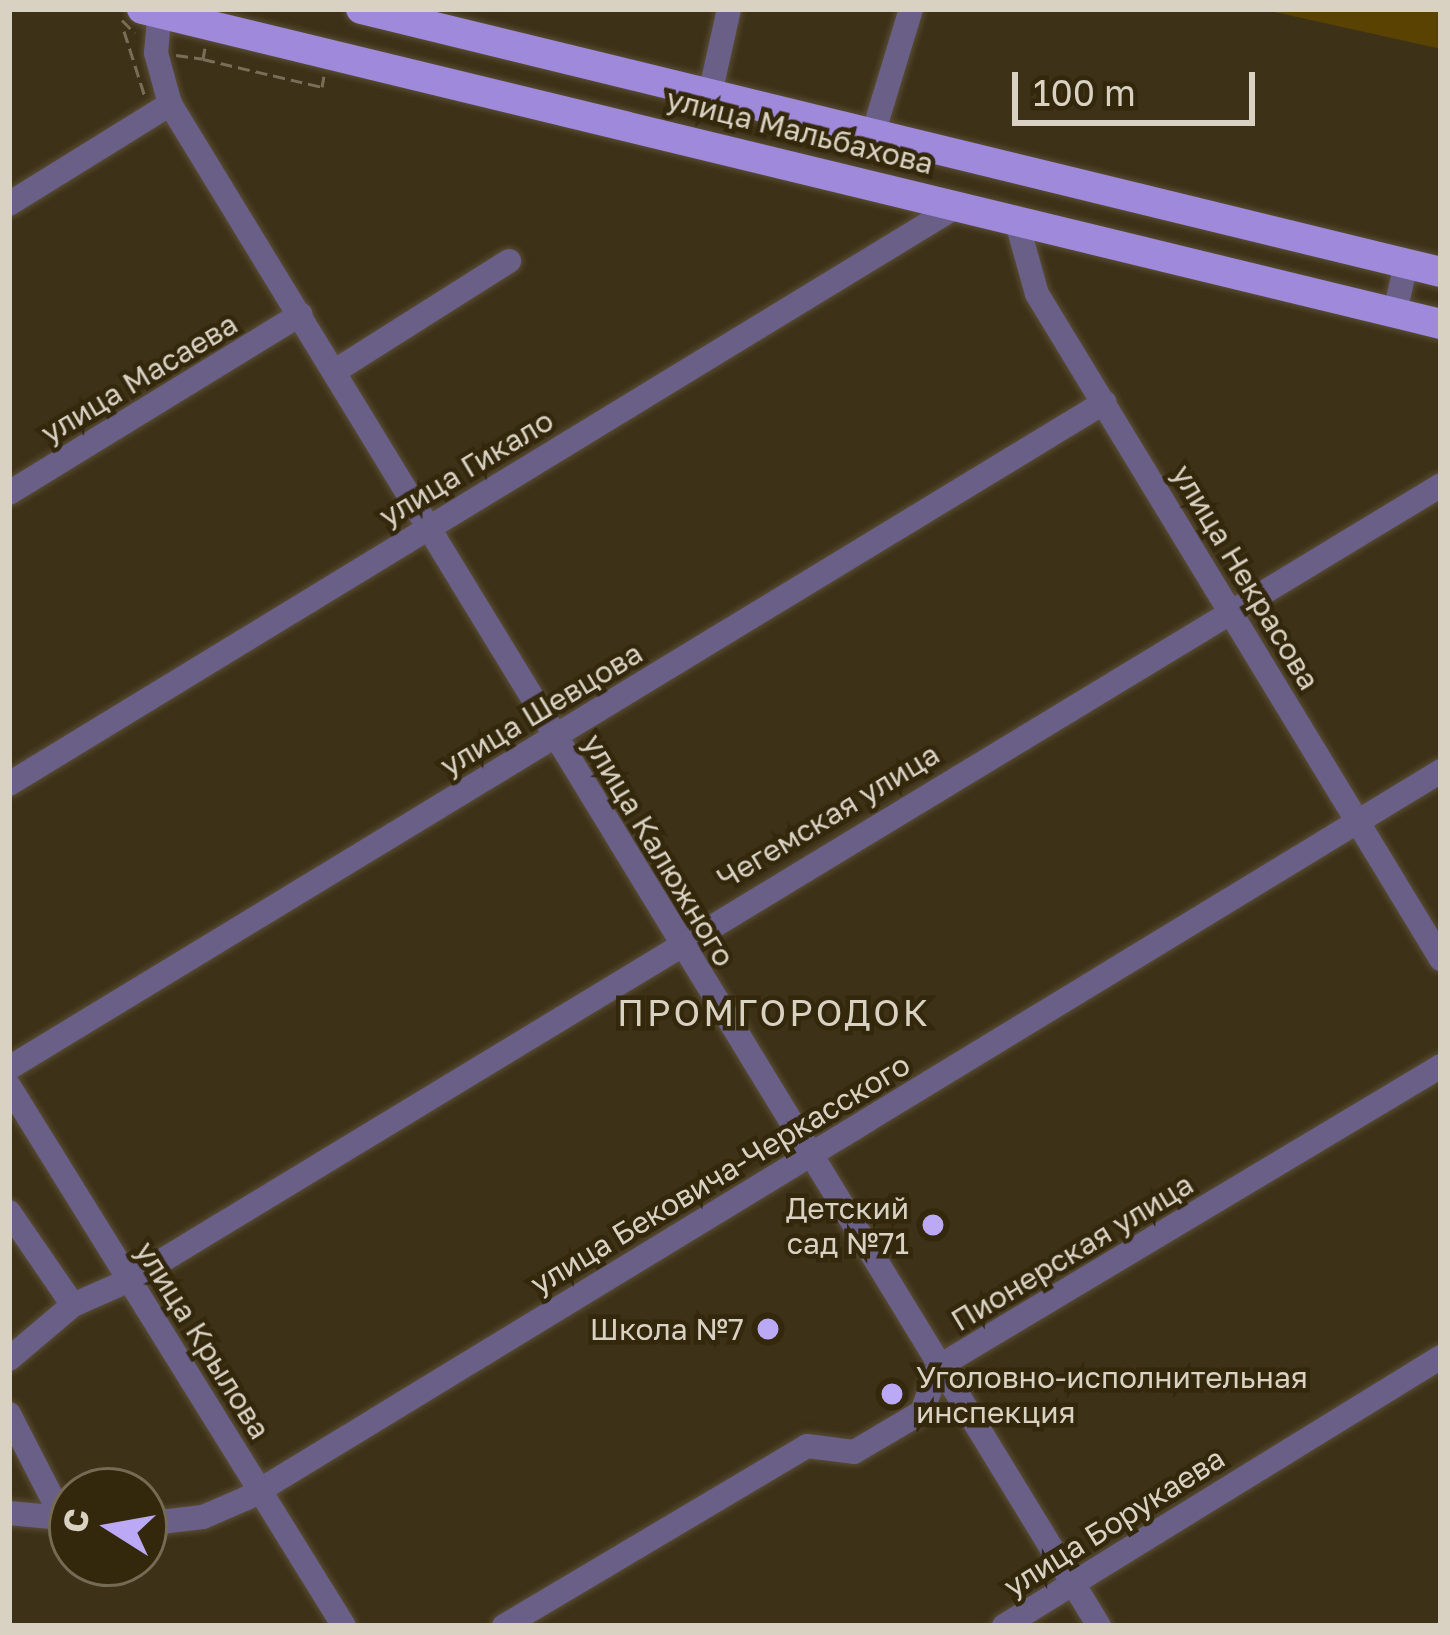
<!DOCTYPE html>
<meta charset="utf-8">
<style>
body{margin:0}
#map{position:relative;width:1450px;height:1635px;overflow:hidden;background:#3d3117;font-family:"Golos Text",sans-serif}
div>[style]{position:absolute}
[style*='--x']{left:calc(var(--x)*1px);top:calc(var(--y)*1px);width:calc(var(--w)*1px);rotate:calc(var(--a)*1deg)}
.green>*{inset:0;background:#5a4202}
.path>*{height:3px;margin-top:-1.5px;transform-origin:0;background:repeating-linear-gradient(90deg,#796e59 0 12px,transparent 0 18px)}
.roads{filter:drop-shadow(0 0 3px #594e36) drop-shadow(0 0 3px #594e36)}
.minor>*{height:24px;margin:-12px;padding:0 12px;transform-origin:12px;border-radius:12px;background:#695f87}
.major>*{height:30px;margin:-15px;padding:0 15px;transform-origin:15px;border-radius:15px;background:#9f89db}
.dots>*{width:33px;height:33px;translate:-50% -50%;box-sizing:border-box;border:6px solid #33270c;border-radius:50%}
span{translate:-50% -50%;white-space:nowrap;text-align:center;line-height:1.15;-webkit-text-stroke:9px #33270c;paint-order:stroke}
.street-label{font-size:30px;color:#d9d1c2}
.poi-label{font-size:30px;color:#d9d1c2}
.right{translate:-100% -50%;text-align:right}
.left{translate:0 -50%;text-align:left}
.quarter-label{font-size:36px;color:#d9d1c2;letter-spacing:3px}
.frame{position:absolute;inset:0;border:12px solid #d9d1c2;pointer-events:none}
.north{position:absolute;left:48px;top:1467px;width:120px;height:120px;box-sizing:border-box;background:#33270c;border:3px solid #756b55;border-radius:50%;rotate:281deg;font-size:33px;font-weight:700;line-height:48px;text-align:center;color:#d9d1c2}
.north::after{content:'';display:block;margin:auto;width:42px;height:54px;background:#bca9f5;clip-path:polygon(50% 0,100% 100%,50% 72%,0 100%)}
.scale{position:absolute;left:1012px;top:72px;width:243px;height:54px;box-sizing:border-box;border:6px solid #d9d1c2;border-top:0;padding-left:15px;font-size:36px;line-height:42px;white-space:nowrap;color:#d9d1c2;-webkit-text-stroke:9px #33270c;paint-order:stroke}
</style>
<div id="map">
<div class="green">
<div style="clip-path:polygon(1261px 9px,1441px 9px,1441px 49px)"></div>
</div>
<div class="path">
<div style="--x:122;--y:20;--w:18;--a:45"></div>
<div style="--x:124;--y:31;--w:69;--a:72.3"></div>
<div style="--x:176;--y:55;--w:27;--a:8"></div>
<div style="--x:203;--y:59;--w:11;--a:-80"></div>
<div style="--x:203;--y:59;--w:122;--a:13.2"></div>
<div style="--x:322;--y:87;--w:11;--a:-80"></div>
</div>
<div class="roads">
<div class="minor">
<div style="--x:160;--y:9;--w:44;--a:95.2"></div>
<div style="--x:156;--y:53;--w:53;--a:74.6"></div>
<div style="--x:170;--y:104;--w:1783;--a:58.6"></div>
<div style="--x:710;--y:94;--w:87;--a:-77.4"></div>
<div style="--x:873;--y:134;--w:131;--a:-73.1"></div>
<div style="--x:9;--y:204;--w:190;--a:-31.8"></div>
<div style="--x:1016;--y:219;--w:78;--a:74.4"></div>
<div style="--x:1037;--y:294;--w:778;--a:58.72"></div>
<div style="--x:1395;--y:312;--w:49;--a:-77.1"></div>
<div style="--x:335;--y:371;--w:206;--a:-32.3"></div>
<div style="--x:9;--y:493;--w:342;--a:-31.5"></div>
<div style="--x:9;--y:784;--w:1110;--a:-31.37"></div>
<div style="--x:9;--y:1068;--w:1282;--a:-31.29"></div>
<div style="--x:9;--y:1086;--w:635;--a:58.19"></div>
<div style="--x:9;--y:1212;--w:113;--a:55.5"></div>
<div style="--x:9;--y:1359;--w:84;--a:-40.2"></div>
<div style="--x:73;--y:1305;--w:62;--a:-23.7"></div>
<div style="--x:130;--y:1280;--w:1533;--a:-31.23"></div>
<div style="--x:9;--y:1414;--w:118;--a:62.8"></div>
<div style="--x:9;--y:1513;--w:63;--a:5.4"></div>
<div style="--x:144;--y:1524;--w:59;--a:-6.8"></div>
<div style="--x:203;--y:1517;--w:48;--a:-23.4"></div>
<div style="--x:247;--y:1498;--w:1398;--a:-31.34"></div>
<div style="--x:504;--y:1626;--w:352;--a:-30.7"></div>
<div style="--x:807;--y:1446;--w:47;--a:7.3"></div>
<div style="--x:854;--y:1452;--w:79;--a:-30.5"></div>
<div style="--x:922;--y:1412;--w:48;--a:-70.4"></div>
<div style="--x:938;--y:1367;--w:586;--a:-30.9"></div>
<div style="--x:1004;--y:1626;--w:513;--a:-31.61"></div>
</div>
<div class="major">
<div style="--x:142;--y:9;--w:1337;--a:13.63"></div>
<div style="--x:361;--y:9;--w:1112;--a:13.69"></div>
</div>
</div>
<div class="dots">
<div style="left:933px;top:1225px;background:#bca9f5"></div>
<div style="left:768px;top:1329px;background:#bca9f5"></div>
<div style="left:892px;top:1394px;background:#bca9f5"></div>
</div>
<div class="street-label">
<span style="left:800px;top:131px;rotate:14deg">улица Мальбахова</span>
<span style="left:139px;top:378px;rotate:-31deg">улица Масаева</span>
<span style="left:466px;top:468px;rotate:-31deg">улица Гикало</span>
<span style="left:1246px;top:577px;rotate:59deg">улица Некрасова</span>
<span style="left:541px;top:709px;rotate:-31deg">улица Шевцова</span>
<span style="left:828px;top:816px;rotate:-31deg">Чегемская улица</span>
<span style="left:659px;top:850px;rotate:59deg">улица Калюжного</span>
<span style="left:720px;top:1174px;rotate:-31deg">улица Бековича-Черкасского</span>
<span style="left:1072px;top:1252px;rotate:-31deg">Пионерская улица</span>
<span style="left:203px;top:1340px;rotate:58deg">улица Крылова</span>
<span style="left:1114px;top:1522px;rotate:-32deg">улица Борукаева</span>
</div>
<div class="poi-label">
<span class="right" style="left:909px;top:1225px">Детский<br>сад №71</span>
<span class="right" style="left:744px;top:1329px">Школа №7</span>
<span class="left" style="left:916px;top:1394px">Уголовно-исполнительная<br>инспекция</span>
</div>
<div class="quarter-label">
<span style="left:774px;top:1013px">ПРОМГОРОДОК</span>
</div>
<div class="frame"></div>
<div class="north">С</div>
<div class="scale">100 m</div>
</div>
